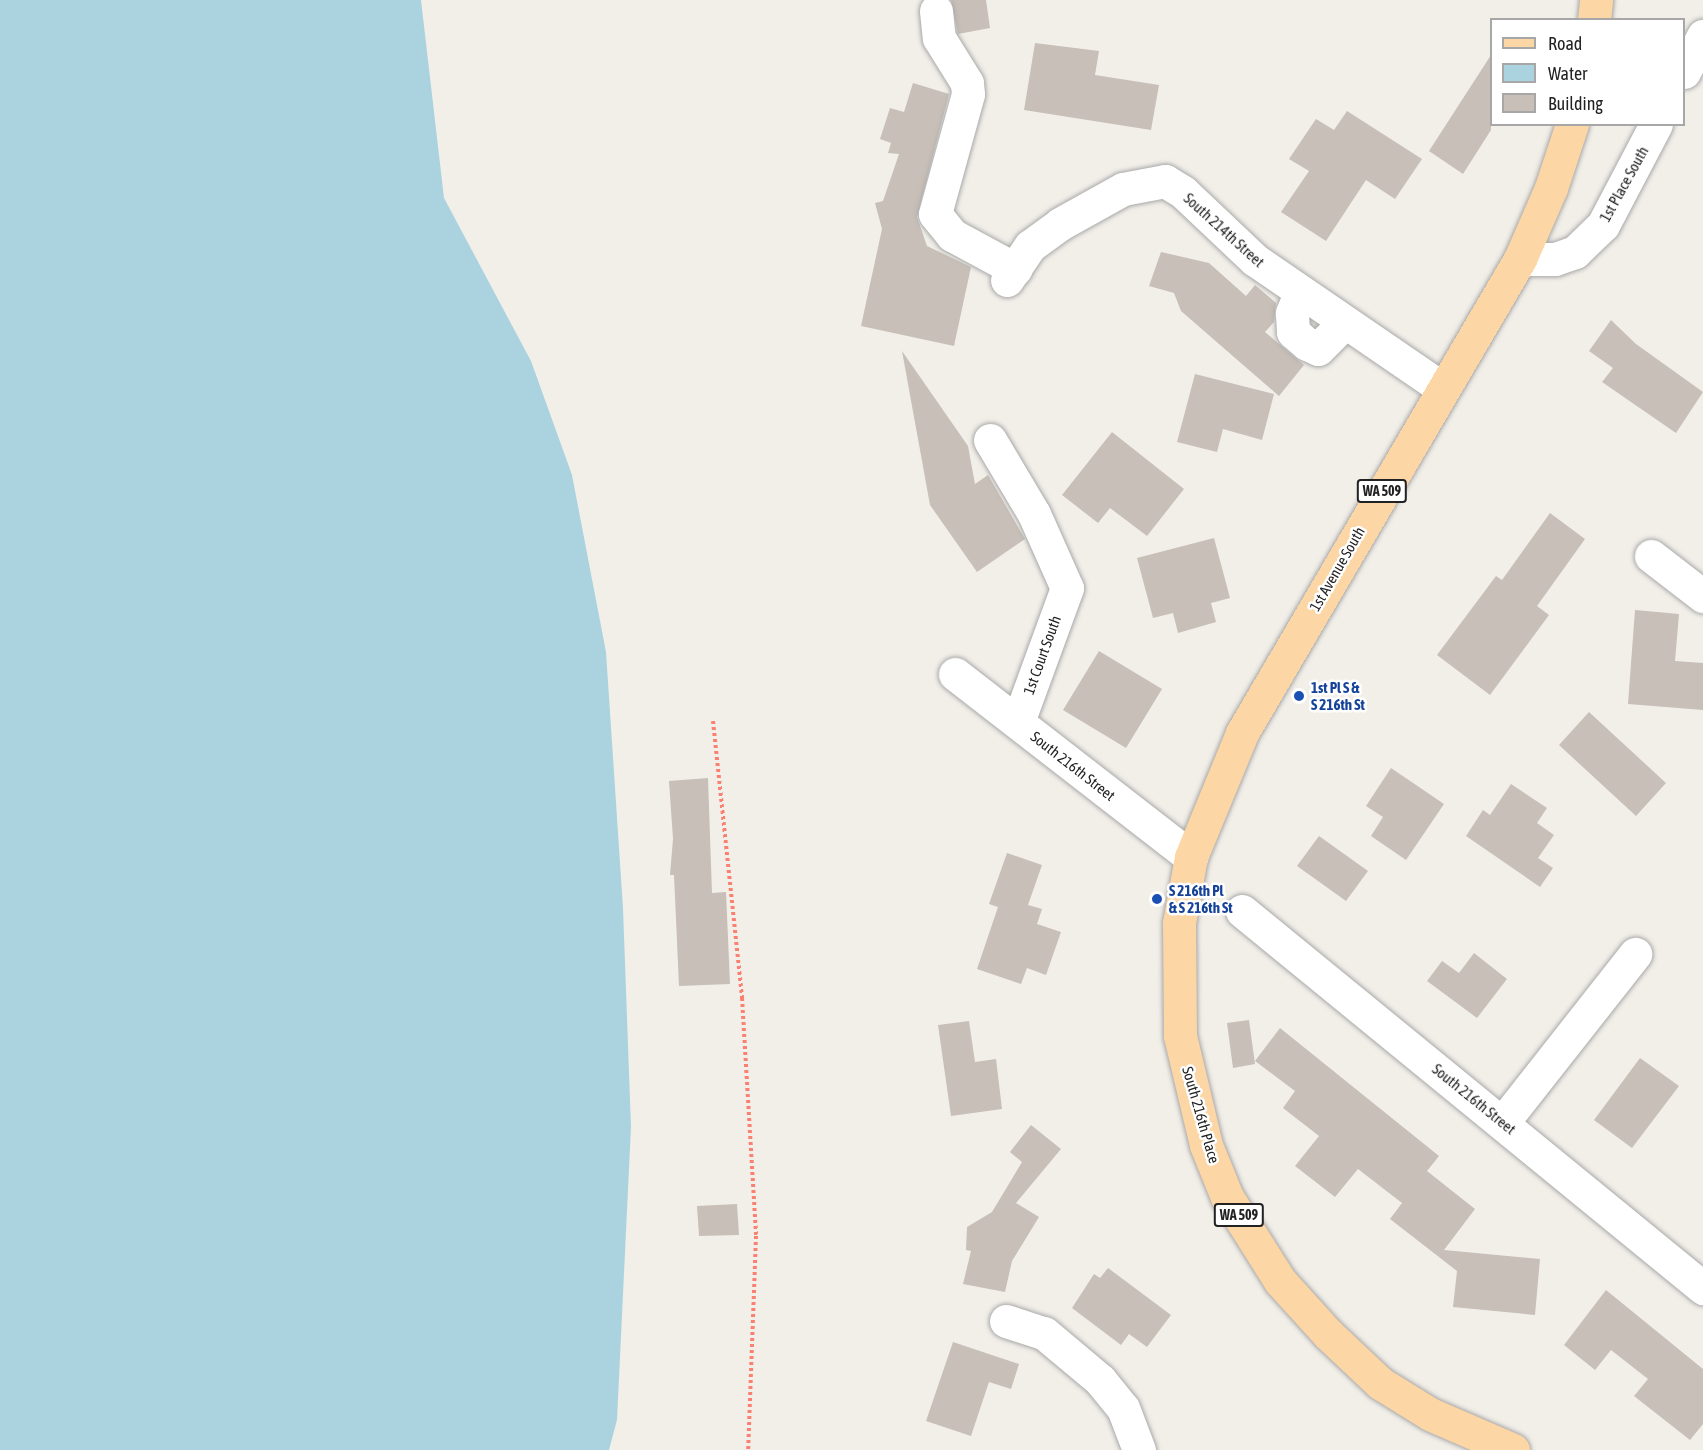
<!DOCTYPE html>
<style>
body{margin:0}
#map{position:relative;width:1703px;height:1450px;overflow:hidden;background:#f2efe9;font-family:"Asap Condensed",sans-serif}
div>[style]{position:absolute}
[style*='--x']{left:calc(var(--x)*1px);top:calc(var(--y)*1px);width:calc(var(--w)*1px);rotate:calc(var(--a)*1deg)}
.water>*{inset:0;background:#aad3df}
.building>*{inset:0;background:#c7bfb8}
.path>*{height:4px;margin-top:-2px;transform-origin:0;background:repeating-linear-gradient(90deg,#fa8072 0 3px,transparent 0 6px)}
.roads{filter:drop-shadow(0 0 2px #a9a9a9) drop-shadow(0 0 2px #a9a9a9)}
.minor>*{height:33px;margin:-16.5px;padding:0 16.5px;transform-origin:16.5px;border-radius:16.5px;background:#fff}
.major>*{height:33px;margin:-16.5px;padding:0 16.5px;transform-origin:16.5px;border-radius:16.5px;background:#fcd6a4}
.dots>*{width:16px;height:16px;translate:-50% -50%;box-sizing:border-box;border:3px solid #fff;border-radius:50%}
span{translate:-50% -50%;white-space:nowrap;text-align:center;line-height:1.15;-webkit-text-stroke:5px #fff;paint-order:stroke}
.shield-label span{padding:2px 4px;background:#fff;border:2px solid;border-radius:4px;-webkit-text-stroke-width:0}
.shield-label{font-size:14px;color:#222;font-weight:700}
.street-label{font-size:15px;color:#222}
.transit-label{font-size:15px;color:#164399;font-weight:700}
.left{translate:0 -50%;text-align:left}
.legend{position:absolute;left:1490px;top:18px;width:195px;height:108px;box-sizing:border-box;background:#fff;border:2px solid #a7a7a7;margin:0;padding:8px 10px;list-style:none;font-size:18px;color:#222}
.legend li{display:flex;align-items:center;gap:12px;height:30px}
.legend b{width:30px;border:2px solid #a7a7a7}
</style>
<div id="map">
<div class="water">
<div style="clip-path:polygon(0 0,421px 0,444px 198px,531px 361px,572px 475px,606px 652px,623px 908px,631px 1127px,617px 1420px,609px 1450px,0 1450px)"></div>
</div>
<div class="building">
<div style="clip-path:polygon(951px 0,986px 0,990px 28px,958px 34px)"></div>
<div style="clip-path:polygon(1035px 43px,1099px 51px,1095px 75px,1159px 85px,1151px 130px,1024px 110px)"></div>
<div style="clip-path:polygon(1491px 55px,1491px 130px,1463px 174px,1429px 151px)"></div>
<div style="clip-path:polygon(913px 83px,949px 94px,917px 217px,927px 246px,971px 267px,954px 346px,861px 326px,882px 229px,875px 203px,883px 201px,899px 154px,888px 153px,891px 143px,880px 139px,890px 108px,904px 112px)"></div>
<div style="clip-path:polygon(1347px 111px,1422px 159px,1395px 199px,1366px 180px,1326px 241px,1281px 212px,1309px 171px,1289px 159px,1316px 119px,1334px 130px)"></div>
<div style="clip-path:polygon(1161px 252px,1209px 263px,1246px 296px,1255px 285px,1276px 303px,1274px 322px,1265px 332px,1304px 365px,1279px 396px,1181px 311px,1174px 293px,1149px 286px)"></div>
<div style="clip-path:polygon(1611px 320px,1636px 344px,1703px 392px,1676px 433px,1602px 382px,1613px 368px,1589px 351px)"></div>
<div style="clip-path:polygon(902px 351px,968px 446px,975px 484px,988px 475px,1025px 539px,977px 572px,930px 505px)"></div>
<div style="clip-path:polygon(1195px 374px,1274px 394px,1262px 440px,1223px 429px,1217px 452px,1177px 442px)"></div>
<div style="clip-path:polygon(1112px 432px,1184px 489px,1147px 536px,1110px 508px,1098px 523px,1062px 495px)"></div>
<div style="clip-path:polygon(1550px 513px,1585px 539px,1537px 606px,1549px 615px,1490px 695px,1437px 655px,1496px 576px,1502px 580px)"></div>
<div style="clip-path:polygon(1214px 538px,1230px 598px,1211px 603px,1216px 622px,1178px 633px,1173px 613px,1153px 618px,1137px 558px)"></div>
<div style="clip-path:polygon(1635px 610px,1679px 614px,1675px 661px,1703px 663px,1703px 710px,1628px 704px)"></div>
<div style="clip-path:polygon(1099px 651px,1162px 689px,1126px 748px,1063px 710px)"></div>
<div style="clip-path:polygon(1589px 712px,1666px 783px,1636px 816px,1559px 745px)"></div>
<div style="clip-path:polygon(1391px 768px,1444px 804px,1406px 860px,1371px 836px,1383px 817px,1366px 806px)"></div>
<div style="clip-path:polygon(708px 778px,712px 893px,726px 892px,730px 984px,679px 986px,674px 875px,670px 875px,673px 839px,669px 781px)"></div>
<div style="clip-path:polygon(1511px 784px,1547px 808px,1537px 823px,1554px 835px,1538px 858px,1553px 868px,1540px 887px,1466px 836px,1483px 810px,1490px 815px)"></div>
<div style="clip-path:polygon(1319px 836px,1368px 871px,1346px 901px,1297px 866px)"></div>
<div style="clip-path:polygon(1007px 853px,1042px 865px,1028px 905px,1042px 909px,1037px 924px,1061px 932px,1046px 975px,1027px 968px,1021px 984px,977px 969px,998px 907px,989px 904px)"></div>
<div style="clip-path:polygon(1474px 953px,1507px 979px,1477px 1018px,1427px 981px,1442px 961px,1459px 973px)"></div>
<div style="clip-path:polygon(1249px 1020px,1255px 1064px,1233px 1068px,1227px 1023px)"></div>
<div style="clip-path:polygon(969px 1021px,975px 1062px,996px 1059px,1002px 1109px,951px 1116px,938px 1025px)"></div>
<div style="clip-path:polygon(1280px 1028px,1439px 1156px,1427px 1171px,1475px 1209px,1444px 1250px,1540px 1259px,1535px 1315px,1453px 1307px,1457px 1271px,1390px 1219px,1402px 1203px,1358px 1169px,1335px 1197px,1295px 1166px,1319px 1136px,1283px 1108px,1295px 1091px,1255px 1061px)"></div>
<div style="clip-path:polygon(1640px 1058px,1679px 1086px,1632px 1148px,1594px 1120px)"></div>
<div style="clip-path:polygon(1031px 1125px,1061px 1149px,1016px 1203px,1039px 1217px,1012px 1261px,1005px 1292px,963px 1284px,971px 1251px,966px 1250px,967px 1227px,992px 1212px,1022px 1162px,1010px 1152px)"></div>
<div style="clip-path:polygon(737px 1204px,739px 1235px,699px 1236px,697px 1206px)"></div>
<div style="clip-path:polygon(1108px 1268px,1171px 1315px,1147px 1347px,1129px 1334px,1121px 1345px,1072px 1308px,1094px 1274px,1100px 1278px)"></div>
<div style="clip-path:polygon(1606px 1290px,1703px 1369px,1703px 1424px,1690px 1440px,1634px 1396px,1648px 1379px,1611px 1350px,1595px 1370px,1564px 1345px)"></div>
<div style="clip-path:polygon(953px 1342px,1019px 1364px,1011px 1389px,989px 1382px,971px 1436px,926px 1421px)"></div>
</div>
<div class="path">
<div style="--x:713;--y:721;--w:279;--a:84"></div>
<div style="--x:742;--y:998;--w:238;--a:86.6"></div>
<div style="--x:756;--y:1236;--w:214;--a:92.1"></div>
</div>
<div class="roads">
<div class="minor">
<div style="--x:936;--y:11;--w:27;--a:84"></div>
<div style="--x:939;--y:38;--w:53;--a:58.1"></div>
<div style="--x:967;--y:83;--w:11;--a:85"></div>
<div style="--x:968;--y:94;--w:124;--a:105.4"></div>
<div style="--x:935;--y:214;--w:27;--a:51"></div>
<div style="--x:952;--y:235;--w:72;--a:28.4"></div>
<div style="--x:1684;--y:72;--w:41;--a:-62.2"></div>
<div style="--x:1520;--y:259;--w:35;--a:0"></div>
<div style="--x:1555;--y:259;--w:21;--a:-19"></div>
<div style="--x:1575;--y:252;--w:39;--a:-44"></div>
<div style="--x:1603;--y:225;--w:114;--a:-62.3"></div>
<div style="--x:1007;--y:280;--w:41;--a:-55.9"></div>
<div style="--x:1030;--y:246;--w:37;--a:-36"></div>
<div style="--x:1060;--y:224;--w:72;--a:-29.1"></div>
<div style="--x:1123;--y:189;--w:43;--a:-10.8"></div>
<div style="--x:1165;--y:181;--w:21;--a:31"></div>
<div style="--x:1183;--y:192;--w:99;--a:43.4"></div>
<div style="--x:1255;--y:260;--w:227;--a:34.4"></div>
<div style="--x:1300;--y:293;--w:22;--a:112"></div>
<div style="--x:1292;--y:313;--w:19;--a:87"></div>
<div style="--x:1293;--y:332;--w:18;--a:41"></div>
<div style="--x:1307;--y:344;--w:12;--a:24"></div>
<div style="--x:1318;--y:349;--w:37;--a:-45"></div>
<div style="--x:990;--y:440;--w:86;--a:59.3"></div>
<div style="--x:1034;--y:514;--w:81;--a:66"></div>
<div style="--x:1067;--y:588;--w:143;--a:110.1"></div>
<div style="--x:1651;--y:556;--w:66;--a:37.6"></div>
<div style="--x:955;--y:674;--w:299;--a:37.8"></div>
<div style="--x:1242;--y:911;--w:596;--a:39.28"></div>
<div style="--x:1503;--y:1122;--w:214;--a:-51.8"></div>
<div style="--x:1006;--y:1321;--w:40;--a:18"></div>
<div style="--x:1044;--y:1333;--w:73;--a:40"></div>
<div style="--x:1100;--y:1380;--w:36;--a:51"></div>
<div style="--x:1123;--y:1408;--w:45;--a:69.1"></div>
</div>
<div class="major">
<div style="--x:1594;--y:20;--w:20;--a:-84"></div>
<div style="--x:1513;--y:1450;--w:90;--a:-156.6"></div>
<div style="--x:1430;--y:1414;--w:59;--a:-148.2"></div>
<div style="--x:1380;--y:1383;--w:71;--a:-136.7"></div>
<div style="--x:1328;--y:1334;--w:72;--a:-132.2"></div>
<div style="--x:1280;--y:1281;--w:99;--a:-122.2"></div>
<div style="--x:1227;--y:1197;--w:56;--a:-112"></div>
<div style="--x:1206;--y:1145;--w:112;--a:-103.4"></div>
<div style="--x:1180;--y:1036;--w:113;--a:-90.5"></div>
<div style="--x:1179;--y:923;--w:67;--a:-79.7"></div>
<div style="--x:1191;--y:857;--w:134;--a:-67.6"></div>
<div style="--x:1242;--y:733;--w:550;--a:-59.61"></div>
<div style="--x:1520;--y:259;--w:77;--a:-66.4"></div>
<div style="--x:1551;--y:188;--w:67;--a:-71.8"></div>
</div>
</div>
<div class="dots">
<div style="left:1299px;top:696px;background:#1a4fb4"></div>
<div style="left:1157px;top:899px;background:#1a4fb4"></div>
</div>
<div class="shield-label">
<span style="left:1382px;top:491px">WA 509</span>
<span style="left:1239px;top:1215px">WA 509</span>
</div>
<div class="street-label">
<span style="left:1624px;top:184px;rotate:-61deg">1st Place South</span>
<span style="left:1224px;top:230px;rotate:42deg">South 214th Street</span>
<span style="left:1337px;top:569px;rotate:-60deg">1st Avenue South</span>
<span style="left:1042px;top:655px;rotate:-70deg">1st Court South</span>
<span style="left:1073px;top:766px;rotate:38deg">South 216th Street</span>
<span style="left:1474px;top:1099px;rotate:39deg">South 216th Street</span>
<span style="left:1201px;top:1115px;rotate:74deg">South 216th Place</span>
</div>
<div class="transit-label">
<span class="left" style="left:1311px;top:696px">1st Pl S &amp;<br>S 216th St</span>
<span class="left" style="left:1169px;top:899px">S 216th Pl<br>&amp; S 216th St</span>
</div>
<ul class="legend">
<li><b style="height:8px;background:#fcd6a4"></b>Road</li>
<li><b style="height:16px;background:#aad3df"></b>Water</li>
<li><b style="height:16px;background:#c7bfb8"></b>Building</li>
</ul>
</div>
